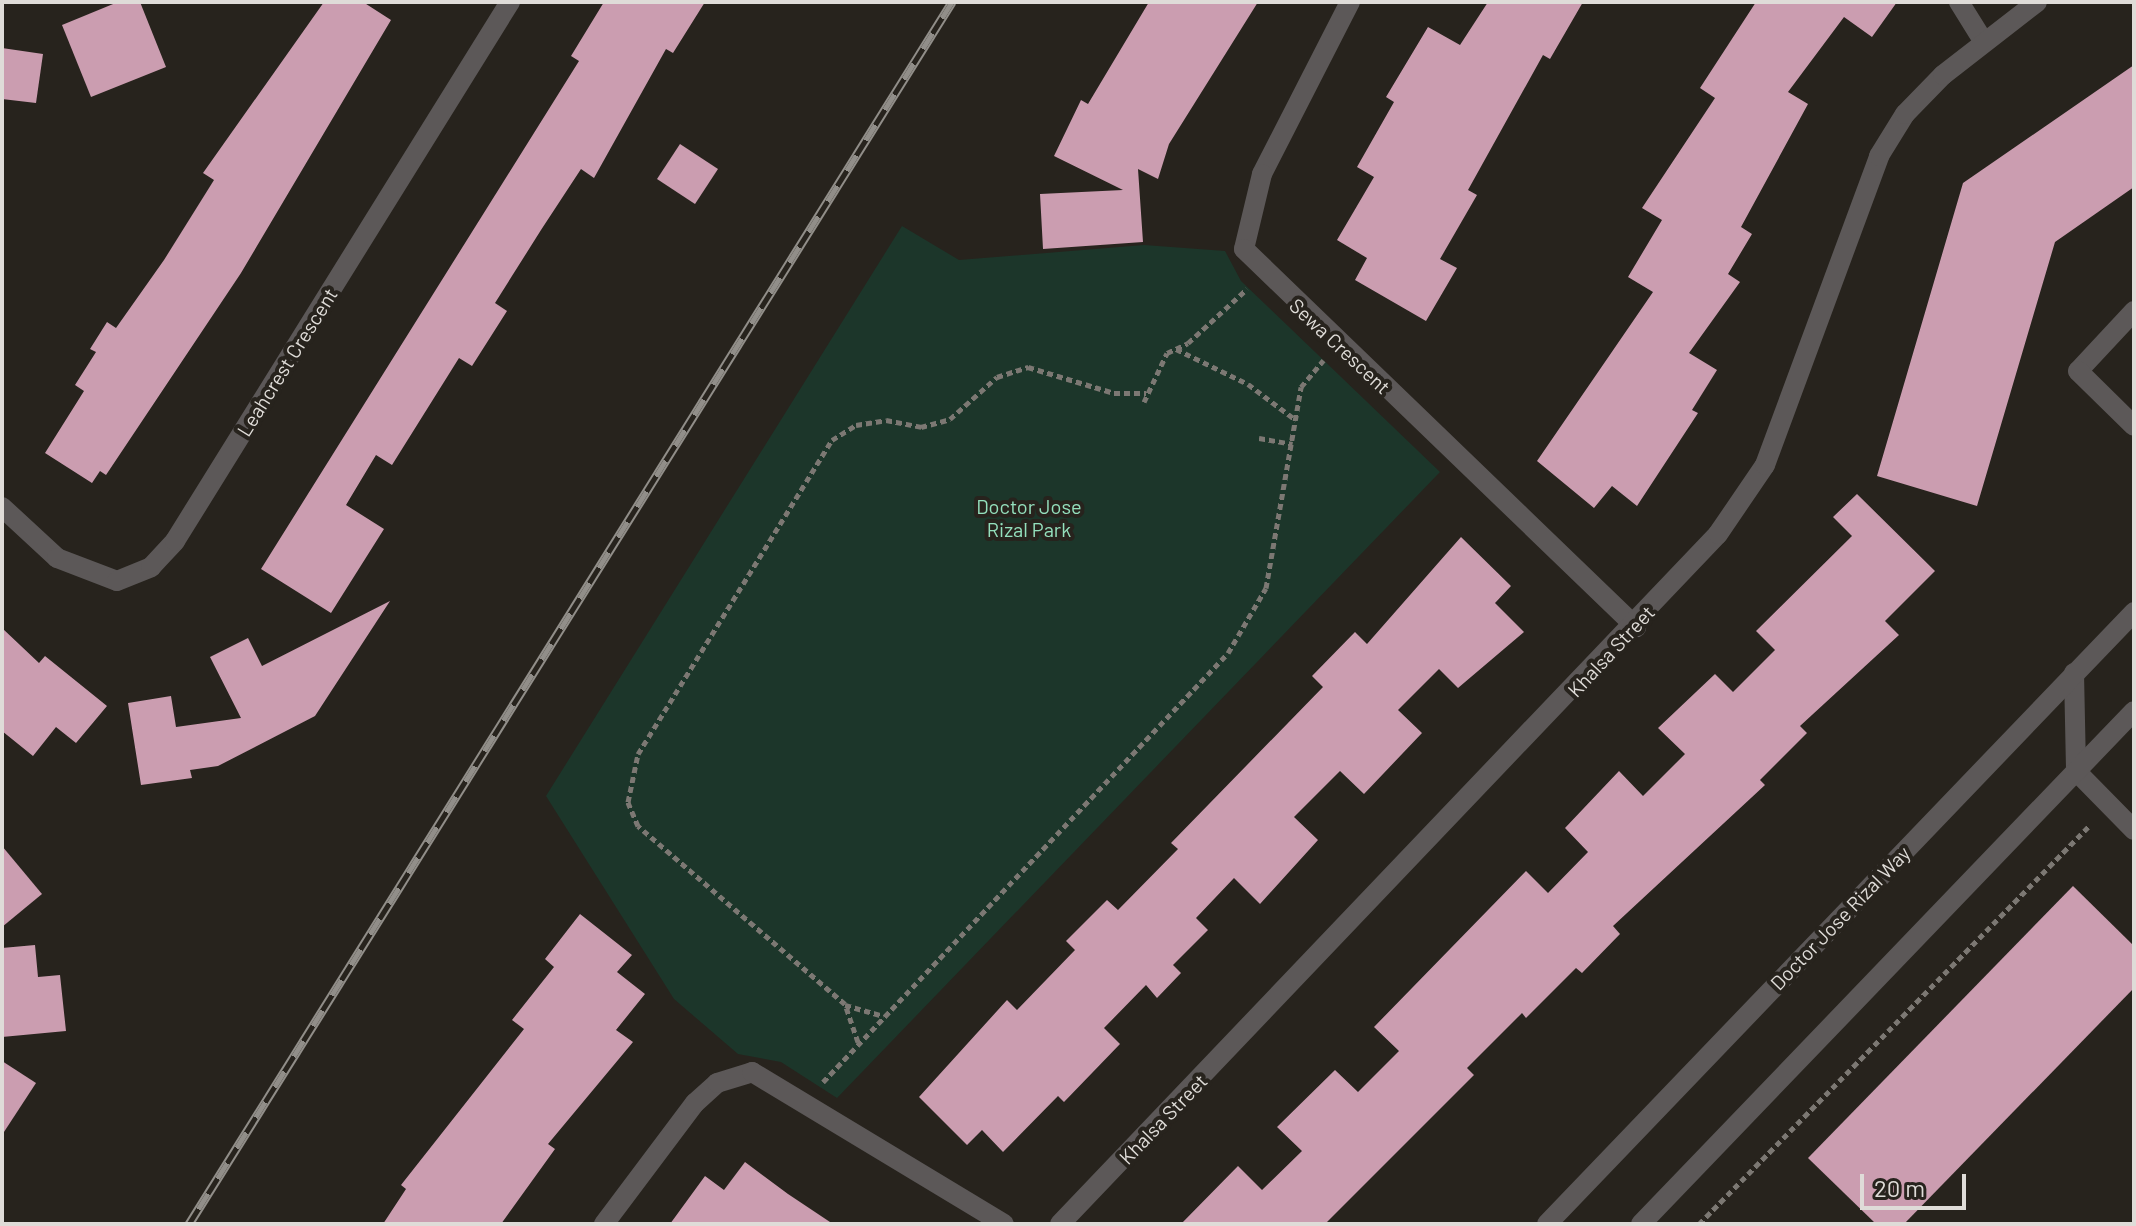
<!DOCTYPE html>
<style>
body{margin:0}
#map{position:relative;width:2136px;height:1226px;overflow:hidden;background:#27231d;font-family:Barlow,sans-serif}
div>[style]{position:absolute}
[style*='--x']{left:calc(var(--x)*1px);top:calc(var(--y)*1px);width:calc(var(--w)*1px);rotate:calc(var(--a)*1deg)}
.green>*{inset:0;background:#1c362a}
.building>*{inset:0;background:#cb9db0}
.path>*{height:5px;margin-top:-2.5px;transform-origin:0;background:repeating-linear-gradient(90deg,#7c7873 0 6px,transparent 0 10px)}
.minor>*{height:20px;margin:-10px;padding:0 10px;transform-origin:10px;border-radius:10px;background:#5c5858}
.rail>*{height:9px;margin-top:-4.5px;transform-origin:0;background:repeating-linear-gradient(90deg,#27231d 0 18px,#918e89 0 36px);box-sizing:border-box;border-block:2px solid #918e89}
span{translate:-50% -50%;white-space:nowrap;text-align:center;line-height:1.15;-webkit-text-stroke:8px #27231d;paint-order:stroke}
.street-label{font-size:20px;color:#dfdcd8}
.park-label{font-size:20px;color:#94e0bd}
.frame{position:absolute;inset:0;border:4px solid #dfdcd8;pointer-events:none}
.scale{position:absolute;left:1860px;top:1174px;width:106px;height:36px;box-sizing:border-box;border:4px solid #dfdcd8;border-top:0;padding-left:10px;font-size:24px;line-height:28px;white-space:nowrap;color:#dfdcd8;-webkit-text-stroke:6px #27231d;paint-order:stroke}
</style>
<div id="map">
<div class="green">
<div style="clip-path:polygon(902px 226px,959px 260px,1144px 245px,1225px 251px,1241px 281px,1440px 472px,837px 1098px,781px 1062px,738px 1054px,674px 999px,546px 796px)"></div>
</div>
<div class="building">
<div style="clip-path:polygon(118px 2px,140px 2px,166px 67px,91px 97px,62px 25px)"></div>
<div style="clip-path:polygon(324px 2px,363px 2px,391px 20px,241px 273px,106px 475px,100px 471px,92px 483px,45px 453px,84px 391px,75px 385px,96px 352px,90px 349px,107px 322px,116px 328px,164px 260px,214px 180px,203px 173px)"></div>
<div style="clip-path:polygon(604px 2px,705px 2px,673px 53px,666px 49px,594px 178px,581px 169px,541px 230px,495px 303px,507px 311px,472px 366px,459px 358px,392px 465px,376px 455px,346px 505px,384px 529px,331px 613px,261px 569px,579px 61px,571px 56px)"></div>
<div style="clip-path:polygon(1149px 2px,1258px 2px,1169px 144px,1158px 179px,1138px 169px,1143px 242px,1043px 249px,1040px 194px,1123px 190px,1054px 156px,1081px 100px,1088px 104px)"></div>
<div style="clip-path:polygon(1488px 2px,1583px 2px,1550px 59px,1543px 55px,1468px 190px,1477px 195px,1440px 259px,1457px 268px,1426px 321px,1355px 280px,1367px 258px,1337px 240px,1374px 177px,1357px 167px,1394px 102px,1386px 97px,1428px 27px,1460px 45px)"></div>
<div style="clip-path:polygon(1756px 2px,1897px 2px,1872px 37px,1844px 17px,1788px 92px,1808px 104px,1741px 227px,1752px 234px,1728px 274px,1740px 282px,1689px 353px,1717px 370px,1692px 410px,1698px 413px,1637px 506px,1612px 486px,1594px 508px,1537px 461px,1653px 292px,1628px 277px,1662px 220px,1642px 208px,1715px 98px,1700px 88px)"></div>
<div style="clip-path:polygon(2px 48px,43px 54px,36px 103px,2px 99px)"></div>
<div style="clip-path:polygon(2134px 65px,2134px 187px,2055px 242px,1977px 506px,1877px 476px,1963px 183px)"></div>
<div style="clip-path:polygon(680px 144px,718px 169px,695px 204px,657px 179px)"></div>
<div style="clip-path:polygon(1857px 494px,1935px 571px,1885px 621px,1899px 635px,1800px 726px,1807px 733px,1760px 780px,1765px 785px,1613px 926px,1620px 934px,1582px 973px,1576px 968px,1526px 1018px,1522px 1013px,1467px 1068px,1474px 1075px,1325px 1224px,1181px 1224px,1238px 1166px,1262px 1190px,1302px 1151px,1277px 1127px,1335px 1070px,1358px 1092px,1399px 1051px,1374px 1027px,1526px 871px,1548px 893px,1588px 852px,1565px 828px,1619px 771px,1643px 796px,1685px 754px,1658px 728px,1715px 674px,1733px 692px,1775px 650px,1756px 631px,1852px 536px,1833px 517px)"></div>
<div style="clip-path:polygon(1461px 537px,1511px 586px,1495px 603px,1524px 632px,1458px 688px,1439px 669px,1398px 710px,1422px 733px,1364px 794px,1340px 771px,1294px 817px,1318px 840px,1260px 904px,1234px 878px,1196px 918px,1208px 930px,1173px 965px,1181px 973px,1157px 998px,1146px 985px,1104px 1028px,1120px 1044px,1064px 1102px,1058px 1096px,1003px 1152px,982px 1130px,967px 1145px,919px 1097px,1007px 1000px,1017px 1010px,1075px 950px,1066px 941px,1107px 900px,1118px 910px,1178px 849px,1171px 843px,1323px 687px,1312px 676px,1355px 632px,1367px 644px)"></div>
<div style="clip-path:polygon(390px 601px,315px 716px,218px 766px,190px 770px,192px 778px,141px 785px,128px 703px,171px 696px,176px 727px,241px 718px,210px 657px,248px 638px,262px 666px)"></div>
<div style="clip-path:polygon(2px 628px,39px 663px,45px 656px,107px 706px,76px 743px,56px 727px,33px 756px,2px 731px)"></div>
<div style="clip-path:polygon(2px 846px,42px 894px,2px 927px)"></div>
<div style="clip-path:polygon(2073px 886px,2134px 946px,2134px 988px,1904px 1224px,1876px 1224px,1808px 1158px)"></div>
<div style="clip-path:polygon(580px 914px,632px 955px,617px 972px,645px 994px,616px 1030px,633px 1042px,548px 1144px,555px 1149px,501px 1224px,383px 1224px,406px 1189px,401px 1185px,524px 1029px,512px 1020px,554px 967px,545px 959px)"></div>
<div style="clip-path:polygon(35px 945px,38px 977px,60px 975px,66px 1031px,2px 1037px,2px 948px)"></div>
<div style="clip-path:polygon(2px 1061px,36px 1083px,2px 1135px)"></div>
<div style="clip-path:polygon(745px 1162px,788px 1194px,833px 1224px,670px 1224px,705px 1176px,724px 1190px)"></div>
</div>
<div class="path">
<div style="--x:1176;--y:349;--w:80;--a:25.9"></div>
<div style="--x:1248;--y:384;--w:60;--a:36.9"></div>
<div style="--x:1144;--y:402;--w:54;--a:-64.9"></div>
<div style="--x:1167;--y:353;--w:23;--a:-25"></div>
<div style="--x:1188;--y:343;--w:80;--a:-42.5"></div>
<div style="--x:1259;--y:438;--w:34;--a:10"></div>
<div style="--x:845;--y:1005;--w:40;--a:16"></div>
<div style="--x:858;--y:1042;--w:40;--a:-108.9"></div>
<div style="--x:845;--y:1004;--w:273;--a:-139.3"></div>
<div style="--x:638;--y:826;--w:26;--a:-113"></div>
<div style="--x:628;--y:802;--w:49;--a:-78.2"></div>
<div style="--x:638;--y:754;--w:369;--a:-58.3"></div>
<div style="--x:832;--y:440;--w:28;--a:-32"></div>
<div style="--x:856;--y:425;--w:30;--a:-9"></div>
<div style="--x:886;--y:420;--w:36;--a:11"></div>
<div style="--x:921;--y:427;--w:30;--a:-15"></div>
<div style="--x:950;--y:419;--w:63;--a:-41.8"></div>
<div style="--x:997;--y:377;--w:33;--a:-18"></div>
<div style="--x:1028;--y:367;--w:90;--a:16.8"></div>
<div style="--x:1114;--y:393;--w:32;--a:0"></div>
<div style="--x:823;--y:1082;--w:590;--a:-46.65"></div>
<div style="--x:1228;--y:653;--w:75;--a:-59.7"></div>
<div style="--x:1266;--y:588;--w:204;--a:-80.1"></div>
<div style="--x:1301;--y:387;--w:35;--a:-50"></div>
<div style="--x:1699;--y:1224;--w:559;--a:-45.58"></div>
</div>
<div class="minor">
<div style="--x:1350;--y:2;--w:193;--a:117.1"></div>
<div style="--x:1262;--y:174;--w:77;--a:103.5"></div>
<div style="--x:1244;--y:249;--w:545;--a:43.96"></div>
<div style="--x:1959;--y:2;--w:44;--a:58.1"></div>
<div style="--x:2134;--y:311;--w:82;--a:133"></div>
<div style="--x:2078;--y:371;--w:78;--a:44.5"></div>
<div style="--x:2;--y:507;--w:75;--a:42.8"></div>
<div style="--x:57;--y:558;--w:64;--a:21"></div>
<div style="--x:117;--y:581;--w:37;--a:-22"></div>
<div style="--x:151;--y:567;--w:35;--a:-47"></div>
<div style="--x:175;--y:541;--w:635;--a:-58.14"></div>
<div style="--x:2074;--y:673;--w:98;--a:88.8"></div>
<div style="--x:2076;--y:771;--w:83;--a:45.5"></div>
<div style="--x:604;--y:1224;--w:151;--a:-53.1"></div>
<div style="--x:695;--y:1103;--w:30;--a:-42"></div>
<div style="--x:717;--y:1083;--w:37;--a:-17"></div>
<div style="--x:752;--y:1072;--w:294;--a:31.1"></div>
<div style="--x:1060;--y:1224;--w:953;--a:-46.36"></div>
<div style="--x:1718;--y:534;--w:83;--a:-55.7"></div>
<div style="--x:1765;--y:465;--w:329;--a:-69.7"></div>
<div style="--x:1879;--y:156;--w:49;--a:-58.2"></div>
<div style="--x:1905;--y:114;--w:54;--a:-45.7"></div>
<div style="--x:1943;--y:75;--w:119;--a:-37.8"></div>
<div style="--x:1547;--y:1224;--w:848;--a:-46.19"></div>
<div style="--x:1641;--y:1224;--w:711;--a:-46.14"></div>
</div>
<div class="rail">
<div style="--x:189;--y:1224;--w:1441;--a:-58.02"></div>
</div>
<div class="street-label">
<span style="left:1340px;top:346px;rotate:43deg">Sewa Crescent</span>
<span style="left:287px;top:362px;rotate:-58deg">Leahcrest Crescent</span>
<span style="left:1611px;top:651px;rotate:-47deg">Khalsa Street</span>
<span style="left:1840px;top:918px;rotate:-46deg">Doctor Jose Rizal Way</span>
<span style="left:1163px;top:1119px;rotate:-46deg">Khalsa Street</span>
</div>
<div class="park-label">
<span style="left:1029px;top:518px">Doctor Jose<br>Rizal Park</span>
</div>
<div class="frame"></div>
<div class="scale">20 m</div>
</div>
